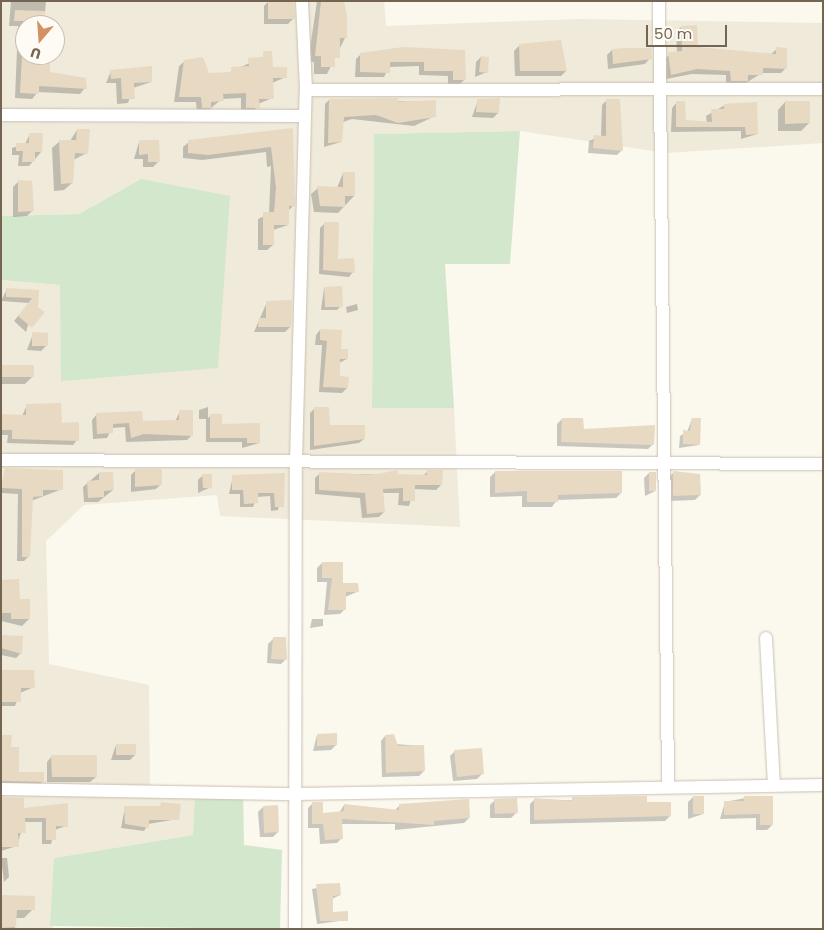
<!DOCTYPE html>
<style>
body{margin:0}
#map{position:relative;width:824px;height:930px;overflow:hidden;background:#fbf8ee;font-family:Poppins,sans-serif}
div>[style]{position:absolute}
[style*='--x']{left:calc(var(--x)*1px);top:calc(var(--y)*1px);width:calc(var(--w)*1px);rotate:calc(var(--a)*1deg)}
.residential>*{inset:0;background:#efeada}
.green>*{inset:0;background:#d3e7cd}
.shadow>*{inset:0;background:#0003}
.building>*{inset:0;background:#e8d9c3}
.roads{filter:drop-shadow(0 0 1px #cac0b1) drop-shadow(0 0 1px #cac0b1)}
.minor>*{height:12px;margin:-6px;padding:0 6px;transform-origin:6px;border-radius:6px;background:#fff}
span{translate:-50% -50%;white-space:nowrap;text-align:center;line-height:1.15;-webkit-text-stroke:4.5px #fdfbf4;paint-order:stroke}
.frame{position:absolute;inset:0;border:2px solid #746552;pointer-events:none}
.north{position:absolute;left:15px;top:15px;width:50px;height:50px;box-sizing:border-box;background:#fdfbf4;border:1px solid #c6bfb3;border-radius:50%;rotate:198deg;font-size:14px;font-weight:700;line-height:20px;text-align:center;color:#746552}
.north::after{content:'';display:block;margin:auto;width:18px;height:22px;background:#d49163;clip-path:polygon(50% 0,100% 100%,50% 72%,0 100%)}
.scale{position:absolute;left:646px;top:25px;width:81px;height:22px;box-sizing:border-box;border:2px solid #746552;border-top:0;padding-left:6px;font-size:15px;line-height:18px;white-space:nowrap;color:#746552;-webkit-text-stroke:4px #fdfbf4;paint-order:stroke}
</style>
<div id="map">
<div class="residential">
<div style="clip-path:polygon(evenodd,1px 1px,384px 1px,386px 26px,580px 19px,823px 23px,823px 143px,666px 153px,520px 131px,374px 134px,372px 408px,454px 408px,460px 527px,220px 516px,217px 495px,84px 505px,46px 541px,49px 664px,149px 685px,150px 789px,195px 792px,193px 835px,54px 858px,53px 929px,1px 929px,1px 280px,60px 285px,141px 179px,79px 214px,1px 216px,1px 1px,25px 25px,55px 25px,55px 55px,25px 55px,25px 25px)"></div>
</div>
<div class="green">
<div style="clip-path:polygon(520px 131px,510px 264px,445px 264px,454px 408px,372px 408px,374px 134px)"></div>
<div style="clip-path:polygon(141px 179px,230px 196px,218px 368px,61px 381px,60px 285px,1px 280px,1px 216px,79px 214px)"></div>
<div style="clip-path:polygon(243px 790px,244px 845px,282px 850px,280px 929px,50px 926px,54px 858px,193px 835px,195px 792px)"></div>
</div>
<div class="shadow">
<div style="clip-path:polygon(11px 1px,46px 1px,44px 25px,25px 25px,25px 55px,50px 55px,48px 73px,85px 88px,80px 94px,38px 92px,32px 99px,15px 98px,18px 26px,9px 26px)"></div>
<div style="clip-path:polygon(269px 1px,293px 19px,288px 24px,264px 24px,264px 6px)"></div>
<div style="clip-path:polygon(317px 1px,343px 1px,345px 38px,327px 74px,314px 74px,314px 62px,308px 62px)"></div>
<div style="clip-path:polygon(681px 27px,697px 48px,771px 54px,777px 49px,786px 68px,781px 73px,762px 73px,741px 86px,726px 86px,726px 75px,692px 74px,666px 79px,664px 58px,677px 52px,676px 32px)"></div>
<div style="clip-path:polygon(519px 46px,566px 71px,561px 76px,515px 76px,514px 51px)"></div>
<div style="clip-path:polygon(612px 50px,650px 58px,645px 64px,608px 69px,607px 55px)"></div>
<div style="clip-path:polygon(464px 51px,464px 80px,459px 85px,448px 85px,448px 76px,419px 75px,419px 66px,389px 67px,384px 77px,355px 77px,356px 59px,361px 54px)"></div>
<div style="clip-path:polygon(271px 53px,272px 69px,286px 77px,272px 83px,272px 98px,258px 104px,253px 113px,241px 113px,241px 98px,222px 99px,205px 113px,197px 113px,196px 102px,174px 102px,179px 66px,185px 61px,209px 75px,226px 74px)"></div>
<div style="clip-path:polygon(481px 57px,487px 72px,475px 77px,476px 62px)"></div>
<div style="clip-path:polygon(111px 71px,151px 82px,133px 88px,128px 103px,117px 104px,116px 83px,106px 83px)"></div>
<div style="clip-path:polygon(329px 100px,435px 102px,435px 116px,414px 126px,352px 119px,340px 123px,341px 142px,324px 147px,325px 104px)"></div>
<div style="clip-path:polygon(478px 100px,498px 113px,493px 118px,472px 117px)"></div>
<div style="clip-path:polygon(607px 100px,622px 150px,617px 155px,588px 153px,589px 141px,601px 136px,602px 105px)"></div>
<div style="clip-path:polygon(677px 102px,685px 121px,707px 123px,706px 116px,725px 105px,757px 134px,741px 139px,741px 131px,671px 132px,672px 108px)"></div>
<div style="clip-path:polygon(785px 102px,809px 123px,801px 131px,778px 131px,778px 110px)"></div>
<div style="clip-path:polygon(291px 129px,293px 206px,288px 211px,288px 225px,273px 230px,273px 245px,267px 250px,258px 250px,258px 219px,269px 214px,271px 166px,267px 167px,266px 152px,202px 160px,183px 158px,183px 147px,189px 142px)"></div>
<div style="clip-path:polygon(77px 130px,87px 153px,73px 160px,72px 183px,64px 190px,54px 191px,52px 148px,60px 141px,70px 141px)"></div>
<div style="clip-path:polygon(30px 134px,41px 152px,29px 166px,18px 166px,19px 155px,12px 155px,12px 148px,25px 144px)"></div>
<div style="clip-path:polygon(139px 142px,158px 162px,153px 167px,143px 167px,143px 159px,134px 159px)"></div>
<div style="clip-path:polygon(343px 173px,354px 196px,338px 213px,314px 212px,311px 194px,318px 188px,337px 188px)"></div>
<div style="clip-path:polygon(18px 182px,32px 211px,27px 216px,13px 217px,13px 187px)"></div>
<div style="clip-path:polygon(325px 223px,337px 260px,353px 272px,349px 277px,319px 274px,320px 228px)"></div>
<div style="clip-path:polygon(324px 288px,341px 306px,337px 310px,321px 310px)"></div>
<div style="clip-path:polygon(7px 289px,38px 291px,26px 332px,14px 321px,29px 303px,1px 301px)"></div>
<div style="clip-path:polygon(267px 302px,290px 327px,285px 332px,254px 332px)"></div>
<div style="clip-path:polygon(357px 304px,358px 310px,347px 313px,346px 307px)"></div>
<div style="clip-path:polygon(320px 330px,347px 359px,339px 363px,339px 378px,347px 388px,342px 393px,319px 392px,322px 345px,315px 345px,316px 335px)"></div>
<div style="clip-path:polygon(33px 334px,46px 346px,41px 351px,27px 350px)"></div>
<div style="clip-path:polygon(1px 366px,32px 377px,25px 384px,1px 384px)"></div>
<div style="clip-path:polygon(27px 405px,61px 424px,77px 440px,73px 445px,7px 443px,8px 435px,1px 435px,1px 415px,22px 416px)"></div>
<div style="clip-path:polygon(208px 407px,208px 418px,211px 415px,221px 425px,259px 443px,242px 448px,242px 442px,206px 442px,206px 419px,199px 419px,199px 410px)"></div>
<div style="clip-path:polygon(315px 408px,328px 426px,364px 439px,359px 443px,310px 450px,310px 413px)"></div>
<div style="clip-path:polygon(180px 411px,192px 435px,187px 440px,126px 442px,125px 427px,112px 428px,107px 438px,93px 439px,92px 420px,97px 414px,141px 423px,175px 422px)"></div>
<div style="clip-path:polygon(562px 419px,583px 431px,653px 444px,648px 449px,557px 446px,557px 424px)"></div>
<div style="clip-path:polygon(692px 419px,699px 445px,679px 448px,680px 436px,687px 432px)"></div>
<div style="clip-path:polygon(6px 469px,62px 489px,31px 501px,29px 556px,24px 561px,17px 561px,18px 494px,1px 493px)"></div>
<div style="clip-path:polygon(136px 470px,161px 484px,156px 489px,131px 492px,131px 475px)"></div>
<div style="clip-path:polygon(428px 471px,441px 485px,436px 490px,414px 489px,409px 506px,398px 505px,399px 493px,382px 493px,384px 512px,379px 517px,362px 518px,360px 498px,315px 494px,315px 478px,320px 473px,423px 476px)"></div>
<div style="clip-path:polygon(495px 472px,621px 493px,616px 498px,557px 500px,552px 507px,522px 507px,522px 496px,490px 497px,490px 477px)"></div>
<div style="clip-path:polygon(99px 473px,113px 490px,98px 502px,84px 502px,83px 487px)"></div>
<div style="clip-path:polygon(649px 473px,655px 491px,645px 496px,644px 478px)"></div>
<div style="clip-path:polygon(673px 473px,699px 475px,700px 495px,695px 500px,668px 501px,668px 478px)"></div>
<div style="clip-path:polygon(284px 474px,278px 510px,271px 511px,270px 496px,257px 497px,253px 507px,240px 507px,240px 494px,229px 494px,233px 476px)"></div>
<div style="clip-path:polygon(203px 475px,211px 487px,198px 493px,198px 480px)"></div>
<div style="clip-path:polygon(322px 563px,342px 584px,357px 592px,345px 597px,345px 609px,340px 614px,324px 615px,327px 582px,317px 582px,317px 568px)"></div>
<div style="clip-path:polygon(1px 581px,29px 619px,22px 626px,1px 621px)"></div>
<div style="clip-path:polygon(312px 619px,323px 619px,323px 626px,310px 628px)"></div>
<div style="clip-path:polygon(1px 637px,21px 653px,16px 658px,1px 655px)"></div>
<div style="clip-path:polygon(273px 639px,286px 659px,281px 664px,267px 663px,268px 644px)"></div>
<div style="clip-path:polygon(1px 671px,34px 687px,20px 693px,15px 706px,1px 706px)"></div>
<div style="clip-path:polygon(317px 735px,336px 745px,331px 750px,313px 751px)"></div>
<div style="clip-path:polygon(1px 736px,18px 774px,43px 781px,36px 788px,1px 788px)"></div>
<div style="clip-path:polygon(385px 736px,394px 744px,423px 746px,424px 771px,419px 776px,382px 777px,381px 741px)"></div>
<div style="clip-path:polygon(116px 745px,135px 755px,130px 760px,111px 760px)"></div>
<div style="clip-path:polygon(455px 751px,483px 773px,477px 779px,453px 781px,450px 756px)"></div>
<div style="clip-path:polygon(52px 756px,96px 777px,90px 782px,47px 782px,47px 762px)"></div>
<div style="clip-path:polygon(693px 797px,703px 814px,688px 819px,688px 802px)"></div>
<div style="clip-path:polygon(1px 798px,23px 810px,67px 805px,66px 826px,55px 830px,51px 844px,42px 844px,42px 822px,24px 822px,17px 846px,1px 851px)"></div>
<div style="clip-path:polygon(745px 798px,772px 825px,767px 830px,756px 830px,756px 818px,720px 819px,725px 802px)"></div>
<div style="clip-path:polygon(535px 799px,646px 803px,670px 816px,665px 821px,530px 824px,530px 804px)"></div>
<div style="clip-path:polygon(495px 800px,516px 813px,511px 818px,490px 818px,490px 805px)"></div>
<div style="clip-path:polygon(313px 803px,322px 815px,339px 813px,344px 805px,394px 811px,400px 805px,469px 818px,464px 823px,395px 830px,395px 824px,341px 824px,342px 838px,337px 843px,320px 844px,319px 828px,308px 828px,308px 808px)"></div>
<div style="clip-path:polygon(125px 807px,178px 819px,148px 824px,144px 831px,121px 828px)"></div>
<div style="clip-path:polygon(263px 807px,278px 832px,273px 837px,260px 837px,258px 812px)"></div>
<div style="clip-path:polygon(1px 858px,7px 858px,9px 877px,4px 882px)"></div>
<div style="clip-path:polygon(339px 884px,340px 895px,332px 899px,332px 913px,347px 920px,317px 924px,312px 889px)"></div>
<div style="clip-path:polygon(1px 897px,33px 909px,24px 918px,15px 918px,15px 929px,1px 929px)"></div>
</div>
<div class="building">
<div style="clip-path:polygon(268px 1px,294px 1px,295px 19px,268px 19px)"></div>
<div style="clip-path:polygon(321px 1px,344px 1px,347px 16px,347px 38px,340px 38px,340px 58px,335px 58px,335px 67px,321px 67px,321px 56px,315px 56px)"></div>
<div style="clip-path:polygon(15px 10px,45px 11px,45px 19px,38px 19px,37px 25px,23px 25px,23px 21px,14px 21px)"></div>
<div style="clip-path:polygon(697px 25px,698px 47px,776px 54px,776px 47px,787px 48px,787px 69px,763px 68px,763px 75px,748px 75px,748px 81px,731px 81px,730px 71px,697px 69px,671px 75px,668px 52px,682px 51px,681px 26px)"></div>
<div style="clip-path:polygon(561px 40px,567px 71px,520px 71px,519px 44px)"></div>
<div style="clip-path:polygon(403px 47px,465px 50px,466px 80px,453px 80px,453px 71px,424px 71px,424px 62px,390px 62px,390px 73px,360px 72px,360px 53px)"></div>
<div style="clip-path:polygon(625px 48px,651px 48px,652px 59px,613px 64px,612px 49px)"></div>
<div style="clip-path:polygon(263px 51px,272px 51px,273px 67px,287px 67px,287px 78px,273px 78px,274px 99px,259px 99px,260px 108px,246px 108px,246px 93px,223px 94px,224px 101px,211px 102px,211px 108px,202px 108px,201px 97px,179px 97px,184px 60px,203px 57px,209px 73px,232px 72px,231px 67px,249px 66px,248px 58px,263px 57px)"></div>
<div style="clip-path:polygon(22px 55px,50px 55px,50px 72px,86px 78px,87px 89px,39px 86px,39px 94px,20px 93px)"></div>
<div style="clip-path:polygon(481px 56px,489px 57px,488px 73px,479px 72px)"></div>
<div style="clip-path:polygon(152px 66px,152px 82px,134px 83px,135px 99px,122px 99px,121px 78px,111px 79px,110px 70px)"></div>
<div style="clip-path:polygon(398px 98px,398px 102px,436px 100px,436px 117px,398px 123px,376px 115px,344px 117px,342px 142px,328px 143px,329px 99px)"></div>
<div style="clip-path:polygon(500px 98px,499px 113px,476px 112px,477px 99px)"></div>
<div style="clip-path:polygon(606px 99px,620px 99px,623px 151px,593px 148px,594px 135px,606px 136px)"></div>
<div style="clip-path:polygon(676px 101px,685px 101px,686px 120px,712px 122px,711px 109px,724px 109px,724px 104px,757px 102px,758px 134px,746px 135px,745px 127px,676px 127px)"></div>
<div style="clip-path:polygon(785px 101px,810px 101px,810px 123px,785px 124px)"></div>
<div style="clip-path:polygon(293px 128px,295px 206px,289px 206px,289px 225px,274px 225px,274px 245px,263px 245px,263px 212px,274px 212px,276px 188px,271px 147px,208px 155px,188px 153px,188px 140px)"></div>
<div style="clip-path:polygon(77px 129px,90px 129px,88px 154px,75px 153px,73px 183px,61px 184px,59px 140px,76px 140px)"></div>
<div style="clip-path:polygon(29px 133px,43px 133px,42px 152px,35px 152px,35px 162px,22px 162px,23px 151px,16px 151px,16px 143px,29px 143px)"></div>
<div style="clip-path:polygon(139px 140px,159px 140px,160px 162px,148px 162px,148px 154px,139px 155px)"></div>
<div style="clip-path:polygon(343px 172px,355px 172px,355px 196px,345px 196px,345px 207px,320px 206px,317px 186px,343px 187px)"></div>
<div style="clip-path:polygon(18px 180px,32px 181px,34px 211px,18px 212px)"></div>
<div style="clip-path:polygon(324px 222px,339px 222px,338px 259px,354px 258px,355px 273px,323px 270px)"></div>
<div style="clip-path:polygon(342px 286px,343px 307px,325px 307px,324px 287px)"></div>
<div style="clip-path:polygon(6px 288px,39px 290px,38px 307px,45px 312px,32px 328px,18px 316px,32px 298px,6px 297px)"></div>
<div style="clip-path:polygon(292px 300px,291px 327px,258px 327px,259px 318px,266px 318px,266px 301px)"></div>
<div style="clip-path:polygon(320px 329px,342px 330px,341px 349px,348px 349px,348px 359px,340px 359px,340px 376px,349px 377px,348px 388px,323px 387px,327px 341px,320px 340px)"></div>
<div style="clip-path:polygon(32px 332px,48px 333px,48px 346px,32px 346px)"></div>
<div style="clip-path:polygon(1px 365px,34px 365px,34px 377px,1px 377px)"></div>
<div style="clip-path:polygon(61px 403px,62px 423px,79px 422px,79px 441px,12px 439px,12px 430px,1px 430px,1px 414px,26px 415px,26px 404px)"></div>
<div style="clip-path:polygon(314px 407px,329px 407px,330px 425px,365px 425px,365px 439px,314px 446px)"></div>
<div style="clip-path:polygon(179px 410px,193px 410px,193px 436px,144px 434px,131px 438px,129px 423px,113px 424px,113px 433px,97px 434px,96px 413px,142px 411px,143px 421px,179px 420px)"></div>
<div style="clip-path:polygon(210px 414px,222px 414px,222px 424px,260px 423px,260px 443px,247px 443px,247px 438px,210px 438px)"></div>
<div style="clip-path:polygon(562px 418px,583px 418px,584px 429px,655px 425px,654px 445px,561px 442px)"></div>
<div style="clip-path:polygon(692px 418px,701px 418px,700px 445px,683px 444px,683px 430px,690px 431px)"></div>
<div style="clip-path:polygon(5px 468px,63px 470px,63px 490px,43px 490px,43px 496px,33px 497px,30px 557px,22px 557px,22px 489px,1px 488px)"></div>
<div style="clip-path:polygon(135px 469px,162px 469px,162px 485px,135px 487px)"></div>
<div style="clip-path:polygon(398px 470px,398px 474px,427px 475px,427px 470px,443px 470px,442px 485px,415px 485px,415px 501px,403px 501px,403px 488px,383px 489px,385px 512px,367px 514px,365px 493px,319px 490px,319px 472px,372px 475px)"></div>
<div style="clip-path:polygon(495px 471px,622px 471px,622px 493px,558px 495px,558px 502px,527px 502px,527px 491px,495px 493px)"></div>
<div style="clip-path:polygon(673px 471px,700px 474px,701px 495px,673px 496px)"></div>
<div style="clip-path:polygon(99px 472px,113px 472px,114px 490px,104px 491px,104px 497px,88px 498px,87px 481px,99px 480px)"></div>
<div style="clip-path:polygon(649px 472px,656px 472px,656px 491px,649px 491px)"></div>
<div style="clip-path:polygon(285px 473px,284px 507px,275px 507px,274px 493px,258px 493px,258px 503px,244px 504px,243px 490px,232px 490px,232px 475px)"></div>
<div style="clip-path:polygon(202px 474px,212px 474px,212px 488px,203px 488px)"></div>
<div style="clip-path:polygon(322px 562px,343px 562px,343px 583px,358px 583px,359px 592px,346px 592px,346px 610px,328px 610px,332px 578px,322px 578px)"></div>
<div style="clip-path:polygon(19px 579px,20px 599px,30px 599px,30px 619px,11px 619px,11px 613px,1px 613px,1px 580px)"></div>
<div style="clip-path:polygon(1px 635px,23px 636px,22px 654px,1px 648px)"></div>
<div style="clip-path:polygon(273px 637px,286px 637px,287px 660px,271px 659px)"></div>
<div style="clip-path:polygon(1px 670px,34px 670px,35px 688px,21px 688px,21px 702px,1px 702px)"></div>
<div style="clip-path:polygon(337px 733px,337px 745px,317px 746px,317px 734px)"></div>
<div style="clip-path:polygon(394px 734px,398px 746px,424px 745px,425px 771px,386px 773px,385px 735px)"></div>
<div style="clip-path:polygon(1px 735px,12px 735px,11px 747px,19px 747px,19px 772px,44px 772px,44px 782px,1px 781px)"></div>
<div style="clip-path:polygon(116px 744px,136px 744px,136px 755px,116px 755px)"></div>
<div style="clip-path:polygon(482px 748px,484px 774px,457px 777px,454px 750px)"></div>
<div style="clip-path:polygon(51px 755px,97px 755px,97px 777px,52px 777px)"></div>
<div style="clip-path:polygon(647px 796px,647px 802px,671px 802px,671px 816px,534px 820px,534px 798px,572px 801px,572px 797px)"></div>
<div style="clip-path:polygon(693px 796px,704px 796px,704px 814px,693px 814px)"></div>
<div style="clip-path:polygon(744px 796px,773px 796px,773px 825px,760px 825px,760px 814px,724px 815px,724px 801px,744px 801px)"></div>
<div style="clip-path:polygon(1px 797px,24px 798px,24px 808px,68px 803px,68px 827px,56px 826px,56px 840px,46px 840px,46px 818px,25px 818px,26px 833px,18px 833px,19px 847px,2px 847px)"></div>
<div style="clip-path:polygon(517px 798px,518px 813px,495px 814px,494px 799px)"></div>
<div style="clip-path:polygon(469px 799px,470px 818px,434px 821px,434px 825px,342px 819px,343px 839px,325px 840px,323px 824px,312px 824px,312px 802px,323px 802px,323px 813px,344px 811px,344px 804px,399px 810px,399px 804px)"></div>
<div style="clip-path:polygon(161px 802px,181px 804px,179px 820px,149px 820px,149px 828px,125px 824px,124px 806px,160px 806px)"></div>
<div style="clip-path:polygon(278px 805px,279px 832px,264px 833px,263px 806px)"></div>
<div style="clip-path:polygon(340px 883px,341px 895px,333px 896px,333px 912px,348px 911px,348px 921px,320px 921px,316px 884px)"></div>
<div style="clip-path:polygon(1px 895px,35px 896px,35px 910px,17px 910px,16px 927px,1px 928px)"></div>
</div>
<div class="roads">
<div class="minor">
<div style="--x:659;--y:1;--w:784;--a:89.34"></div>
<div style="--x:306;--y:90;--w:517;--a:-0.11"></div>
<div style="--x:1;--y:115;--w:304;--a:0.2"></div>
<div style="--x:1;--y:460;--w:822;--a:0.28"></div>
<div style="--x:766;--y:638;--w:147;--a:86.9"></div>
<div style="--x:1;--y:789;--w:295;--a:1"></div>
<div style="--x:296;--y:794;--w:527;--a:-0.98"></div>
<div style="--x:295;--y:929;--w:468;--a:-89.9"></div>
<div style="--x:296;--y:461;--w:371;--a:-88.5"></div>
<div style="--x:306;--y:90;--w:89;--a:-92.6"></div>
</div>
</div>
<div class="frame"></div>
<div class="north">U</div>
<div class="scale">50 m</div>
</div>
